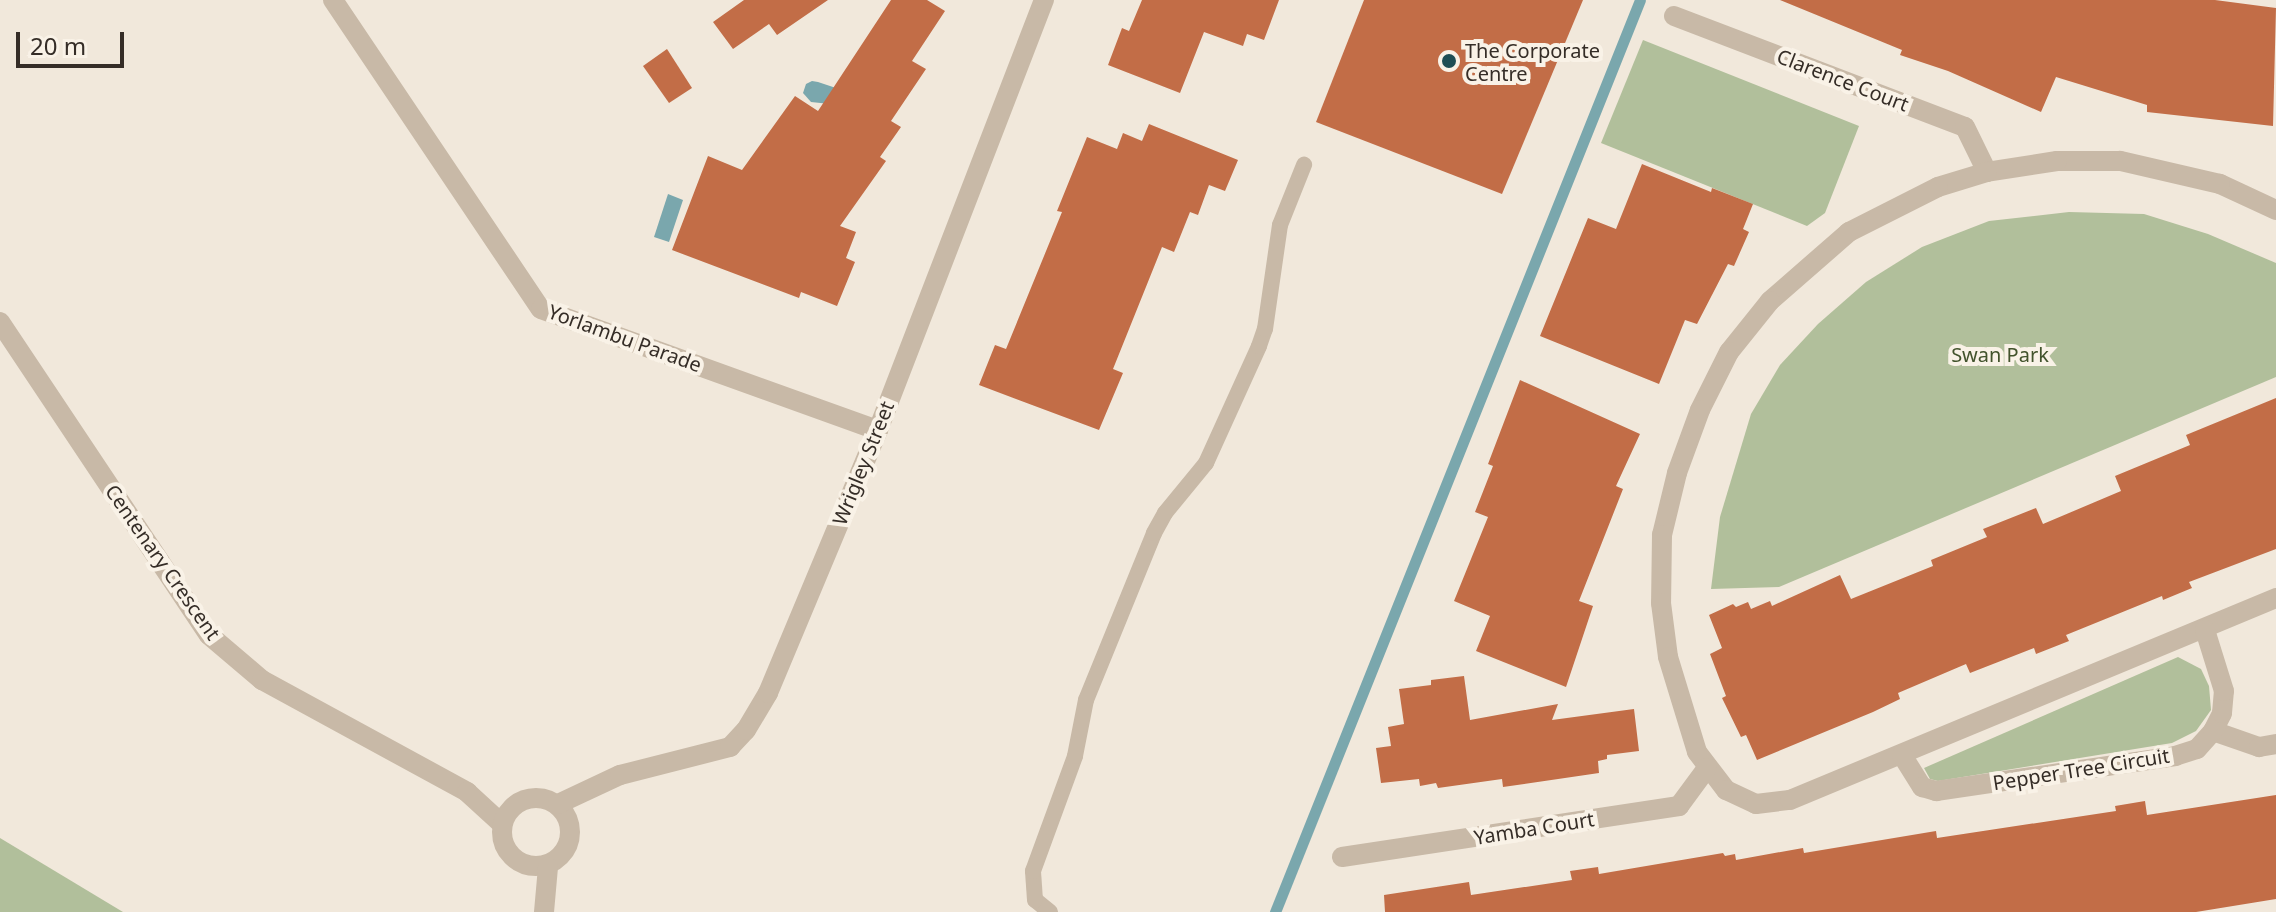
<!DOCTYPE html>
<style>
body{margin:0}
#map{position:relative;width:2276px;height:912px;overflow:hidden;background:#f1e8db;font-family:"Noto Sans",sans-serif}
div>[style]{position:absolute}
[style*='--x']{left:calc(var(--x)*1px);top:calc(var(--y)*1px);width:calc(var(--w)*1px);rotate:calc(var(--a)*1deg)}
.green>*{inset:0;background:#b1bf9b}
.water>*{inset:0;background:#7aa7ad}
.stream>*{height:11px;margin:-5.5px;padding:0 5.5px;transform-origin:5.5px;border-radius:5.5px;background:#7aa7ad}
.building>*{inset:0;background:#c26d47}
.service>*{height:16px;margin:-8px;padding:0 8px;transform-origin:8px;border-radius:8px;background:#c8b9a7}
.minor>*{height:20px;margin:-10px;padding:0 10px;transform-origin:10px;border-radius:10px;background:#c8b9a7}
.tertiary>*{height:20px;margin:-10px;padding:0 10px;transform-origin:10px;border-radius:10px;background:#c8b9a7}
.tertiary>.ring{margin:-10px;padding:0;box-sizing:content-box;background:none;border:20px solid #c8b9a7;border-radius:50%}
.dots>*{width:22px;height:22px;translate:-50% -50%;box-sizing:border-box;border:4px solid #f9f2e7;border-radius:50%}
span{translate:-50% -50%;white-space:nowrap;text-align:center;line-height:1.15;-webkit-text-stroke:8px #f9f2e7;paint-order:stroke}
.poi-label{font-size:20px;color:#352d27}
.left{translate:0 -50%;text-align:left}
.street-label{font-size:20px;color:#352d27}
.park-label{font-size:20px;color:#42532c}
.scale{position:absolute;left:16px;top:32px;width:108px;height:36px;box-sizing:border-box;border:4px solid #352d27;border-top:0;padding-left:10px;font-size:24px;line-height:28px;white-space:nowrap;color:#352d27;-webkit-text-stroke:6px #f9f2e7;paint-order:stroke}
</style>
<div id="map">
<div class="green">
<div style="clip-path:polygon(1643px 40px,1859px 126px,1825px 213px,1807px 226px,1601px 143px)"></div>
<div style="clip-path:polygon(2069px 212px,2144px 214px,2208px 234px,2276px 263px,2276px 377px,1779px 587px,1711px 589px,1720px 517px,1751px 414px,1780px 365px,1818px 324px,1866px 282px,1922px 247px,1989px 221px)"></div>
<div style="clip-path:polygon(2178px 657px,2201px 669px,2209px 686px,2211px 710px,2196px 731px,2172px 743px,1938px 781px,1930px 779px,1924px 768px)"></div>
<div style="clip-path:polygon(0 838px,123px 912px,0 912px)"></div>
</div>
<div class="water">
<div style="clip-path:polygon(812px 81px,818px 82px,842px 90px,830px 104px,811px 102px,803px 93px,806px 84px)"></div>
<div style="clip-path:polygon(668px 194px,683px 200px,669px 242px,654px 237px)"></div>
</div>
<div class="stream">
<div style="--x:1275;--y:912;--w:982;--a:-68.19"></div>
</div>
<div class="building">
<div style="clip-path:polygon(744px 0,828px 0,777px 35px,769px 24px,733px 49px,713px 22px)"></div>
<div style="clip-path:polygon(891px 0,927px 0,945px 11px,912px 61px,926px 69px,891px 121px,901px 127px,880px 157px,886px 161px,840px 226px,856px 232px,846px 258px,855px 262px,837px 306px,801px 292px,799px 298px,672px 250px,708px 156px,742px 170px,795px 96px,818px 111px)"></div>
<div style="clip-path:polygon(1142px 0,1279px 0,1264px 40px,1247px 34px,1243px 46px,1204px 32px,1180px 93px,1108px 65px,1122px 28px,1129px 31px)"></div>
<div style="clip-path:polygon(1364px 0,1583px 0,1502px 194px,1316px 122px)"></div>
<div style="clip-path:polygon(1780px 0,2215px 0,2276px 8px,2273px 126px,2147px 112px,2147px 105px,2056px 77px,2041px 112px,1948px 71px,1900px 55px,1902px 50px)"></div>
<div style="clip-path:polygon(667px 49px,692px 88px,669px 103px,643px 66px)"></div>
<div style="clip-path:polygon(1149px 124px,1238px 160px,1225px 191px,1209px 185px,1198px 215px,1190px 212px,1174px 252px,1162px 247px,1113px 369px,1123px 373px,1099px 430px,979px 385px,995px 345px,1006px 349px,1062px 212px,1057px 211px,1087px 137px,1117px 149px,1123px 133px,1142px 141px)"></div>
<div style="clip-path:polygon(1642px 164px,1711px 192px,1712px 188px,1753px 204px,1743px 229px,1749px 232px,1734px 266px,1728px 264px,1697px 324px,1685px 320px,1659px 384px,1540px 336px,1588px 218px,1616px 229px)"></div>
<div style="clip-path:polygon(1520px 380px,1640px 434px,1616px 486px,1623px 489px,1579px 601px,1593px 606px,1566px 687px,1476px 651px,1490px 616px,1454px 601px,1488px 517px,1475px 512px,1493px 466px,1488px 464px)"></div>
<div style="clip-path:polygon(2276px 398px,2276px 549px,2189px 582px,2192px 588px,2163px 600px,2162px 596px,2066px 635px,2069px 641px,2036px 654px,2034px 648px,1970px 673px,1966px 664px,1898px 693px,1900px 699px,1873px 712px,1757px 760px,1746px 735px,1741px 737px,1722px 698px,1726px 696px,1710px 654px,1722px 648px,1709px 615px,1733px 604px,1736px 607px,1748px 602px,1751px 609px,1770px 601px,1772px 606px,1840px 575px,1851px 599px,1933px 566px,1931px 560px,1987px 537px,1983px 529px,2036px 508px,2043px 524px,2121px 491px,2115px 476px,2190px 445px,2186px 435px)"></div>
<div style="clip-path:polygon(1464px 676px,1470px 720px,1558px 704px,1552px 720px,1634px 709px,1639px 751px,1607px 755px,1607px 759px,1598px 761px,1599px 773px,1503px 787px,1502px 779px,1438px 788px,1436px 783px,1420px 786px,1419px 779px,1381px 783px,1376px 748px,1391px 746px,1388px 727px,1404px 724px,1399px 689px,1431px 685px,1431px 680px)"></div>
<div style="clip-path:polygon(2276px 795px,2276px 899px,2196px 912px,1385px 912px,1384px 895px,1469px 882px,1471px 895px,1572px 880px,1570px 871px,1598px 867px,1599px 874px,1723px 853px,1725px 856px,1735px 854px,1736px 860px,1803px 848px,1804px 853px,1936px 831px,1937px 838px,2116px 811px,2115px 806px,2145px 801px,2147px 815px)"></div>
</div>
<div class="service">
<div style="--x:1050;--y:912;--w:19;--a:-141"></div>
<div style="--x:1035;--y:900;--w:29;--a:-94"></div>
<div style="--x:1033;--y:871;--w:122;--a:-69.9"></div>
<div style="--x:1075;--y:756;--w:57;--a:-78.9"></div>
<div style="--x:1086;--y:700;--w:180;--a:-67.8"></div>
<div style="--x:1154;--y:533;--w:23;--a:-61"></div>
<div style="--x:1165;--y:513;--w:65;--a:-50.6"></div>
<div style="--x:1206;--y:463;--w:128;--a:-65.6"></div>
<div style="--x:1259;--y:346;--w:18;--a:-71"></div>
<div style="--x:1265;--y:329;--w:105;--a:-81.8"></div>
<div style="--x:1280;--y:225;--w:65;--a:-68.2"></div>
</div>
<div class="minor">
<div style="--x:333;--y:0;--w:372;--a:56.1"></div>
<div style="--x:541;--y:309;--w:358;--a:19.8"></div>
<div style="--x:1674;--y:16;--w:311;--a:20.9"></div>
<div style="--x:1965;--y:127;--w:50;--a:63.9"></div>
<div style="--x:2276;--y:210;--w:62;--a:-155.1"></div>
<div style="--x:2220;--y:184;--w:103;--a:-167"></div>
<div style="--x:2120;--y:161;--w:63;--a:180"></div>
<div style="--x:2057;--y:161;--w:71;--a:171.1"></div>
<div style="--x:1987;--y:172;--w:51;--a:163"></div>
<div style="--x:1938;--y:187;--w:100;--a:153.2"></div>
<div style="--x:1849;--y:232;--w:105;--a:138.9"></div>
<div style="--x:1770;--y:301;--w:65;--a:128.8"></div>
<div style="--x:1729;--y:352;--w:65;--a:116.6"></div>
<div style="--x:1700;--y:410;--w:67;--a:110.1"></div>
<div style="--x:1677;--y:473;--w:64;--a:103.6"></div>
<div style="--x:1662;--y:535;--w:68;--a:90.8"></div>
<div style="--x:1661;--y:603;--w:54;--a:82.6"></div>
<div style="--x:1668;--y:657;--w:99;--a:73"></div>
<div style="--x:1697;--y:752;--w:48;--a:52.7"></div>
<div style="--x:1726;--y:790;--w:33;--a:25"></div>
<div style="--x:1756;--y:804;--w:34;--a:-7"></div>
<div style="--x:1790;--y:800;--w:526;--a:-22.57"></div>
<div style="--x:2213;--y:731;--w:49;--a:19.2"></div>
<div style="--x:2259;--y:747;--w:17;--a:-10"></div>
<div style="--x:1902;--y:755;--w:38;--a:58"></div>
<div style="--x:1922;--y:787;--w:15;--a:16"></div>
<div style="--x:1936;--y:791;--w:242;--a:-8.3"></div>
<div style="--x:2175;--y:756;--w:23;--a:-18"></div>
<div style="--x:2197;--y:749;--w:24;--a:-48"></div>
<div style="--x:2213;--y:731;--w:20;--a:-63"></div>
<div style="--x:2222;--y:713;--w:22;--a:-85"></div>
<div style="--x:2224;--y:691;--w:64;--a:-107.3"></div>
<div style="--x:1342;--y:857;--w:341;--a:-8.6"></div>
<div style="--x:1679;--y:806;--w:47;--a:-53.6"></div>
</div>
<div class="tertiary">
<div style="--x:0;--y:322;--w:376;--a:56.3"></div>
<div style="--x:209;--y:635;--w:70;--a:40.3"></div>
<div style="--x:262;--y:680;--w:234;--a:28.6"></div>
<div style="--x:467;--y:792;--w:46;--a:42.4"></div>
<div class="ring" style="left:502px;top:798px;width:48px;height:48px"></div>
<div style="--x:558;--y:804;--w:68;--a:-25.1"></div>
<div style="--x:620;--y:775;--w:114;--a:-14.3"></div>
<div style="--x:730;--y:747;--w:23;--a:-47"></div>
<div style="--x:746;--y:730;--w:43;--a:-59.3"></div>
<div style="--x:768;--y:693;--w:285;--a:-67.3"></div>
<div style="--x:878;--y:430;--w:461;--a:-68.9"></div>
<div style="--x:544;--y:912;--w:45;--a:-84.9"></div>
</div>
<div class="dots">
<div style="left:1449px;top:61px;background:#1e4e55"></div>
</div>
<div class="poi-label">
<span class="left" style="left:1465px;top:62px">The Corporate<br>Centre</span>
</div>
<div class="street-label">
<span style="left:1843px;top:80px;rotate:21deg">Clarence Court</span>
<span style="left:625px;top:338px;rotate:20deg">Yorlambu Parade</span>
<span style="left:863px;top:463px;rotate:-68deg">Wrigley Street</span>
<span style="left:163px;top:562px;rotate:55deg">Centenary Crescent</span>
<span style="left:2081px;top:769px;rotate:-9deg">Pepper Tree Circuit</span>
<span style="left:1534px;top:828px;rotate:-9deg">Yamba Court</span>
</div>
<div class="park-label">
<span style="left:2000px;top:354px">Swan Park</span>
</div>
<div class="scale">20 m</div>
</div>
